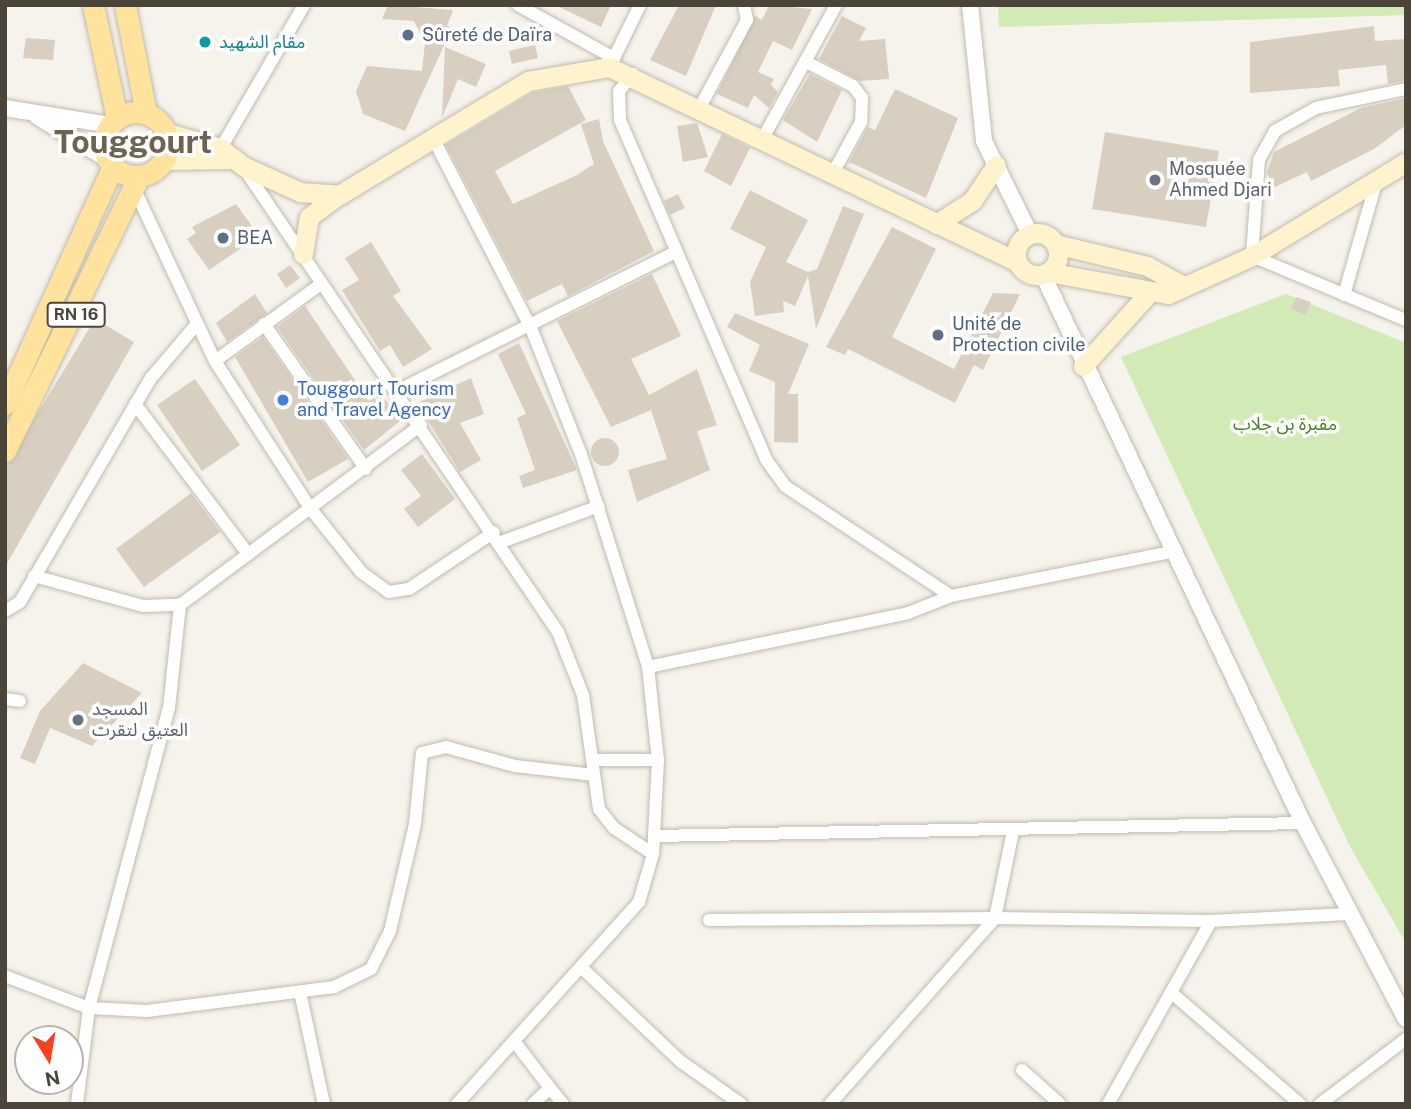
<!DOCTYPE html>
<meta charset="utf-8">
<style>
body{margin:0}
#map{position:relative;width:1411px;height:1109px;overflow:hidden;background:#f6f3ec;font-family:"Public Sans","Noto Sans Arabic",sans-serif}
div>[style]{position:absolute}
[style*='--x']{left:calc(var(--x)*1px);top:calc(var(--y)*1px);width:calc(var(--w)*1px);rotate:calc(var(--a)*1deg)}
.green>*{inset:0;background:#d2eab5}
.building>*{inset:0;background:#d8cfc1}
.round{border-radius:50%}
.roads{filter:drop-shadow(0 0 2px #c2bbae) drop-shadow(0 0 2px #c2bbae)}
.minor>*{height:12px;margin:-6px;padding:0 6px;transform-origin:6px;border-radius:6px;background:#fff}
.tertiary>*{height:16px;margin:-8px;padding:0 8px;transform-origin:8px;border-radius:8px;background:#fff}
.secondary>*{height:19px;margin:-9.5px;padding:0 9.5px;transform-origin:9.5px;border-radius:9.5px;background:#fff3cd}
.secondary>.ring{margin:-9.5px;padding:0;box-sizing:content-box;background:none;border:19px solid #fff3cd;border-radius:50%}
.primary>*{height:21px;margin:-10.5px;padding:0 10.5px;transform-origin:10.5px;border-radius:10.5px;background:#ffe39c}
.primary>.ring{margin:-10.5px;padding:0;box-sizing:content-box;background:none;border:21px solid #ffe39c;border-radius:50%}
.dots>*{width:19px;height:19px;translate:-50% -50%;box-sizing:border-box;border:4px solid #fff;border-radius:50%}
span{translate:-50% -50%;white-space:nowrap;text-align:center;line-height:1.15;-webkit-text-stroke:7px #fff;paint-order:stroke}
.shield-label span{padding:2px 5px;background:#fff;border:2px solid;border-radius:5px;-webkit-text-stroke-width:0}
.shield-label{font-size:16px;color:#4b4439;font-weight:700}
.service-label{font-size:18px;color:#4e5e75}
.left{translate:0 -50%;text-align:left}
.culture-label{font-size:18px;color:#0d838f}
.worship-label{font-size:18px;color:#5b616d}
.shop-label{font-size:18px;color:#366cbe}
.park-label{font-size:18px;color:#4a7f2a}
.town-label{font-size:32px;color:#6e6250;font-weight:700}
.frame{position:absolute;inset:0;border:7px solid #4b4439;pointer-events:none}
.north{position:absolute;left:14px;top:1025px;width:70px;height:70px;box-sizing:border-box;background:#fff;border:2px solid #b7b4b0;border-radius:50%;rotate:169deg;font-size:19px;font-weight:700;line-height:28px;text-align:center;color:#4b4439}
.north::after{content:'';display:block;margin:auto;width:24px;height:32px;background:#fc3f1d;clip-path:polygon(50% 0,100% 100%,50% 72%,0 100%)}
</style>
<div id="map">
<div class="green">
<div style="clip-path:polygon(998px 5px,1406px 5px,1406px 15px,999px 27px)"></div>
<div style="clip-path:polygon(1286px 294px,1406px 343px,1406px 943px,1349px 845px,1121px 357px)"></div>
</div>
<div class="building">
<div style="clip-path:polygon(388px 5px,453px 10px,447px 26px,452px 28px,405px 131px,363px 114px,356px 91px,367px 66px,422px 71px,425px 43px,414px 21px,382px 19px)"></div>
<div style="clip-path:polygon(555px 5px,611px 5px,601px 27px)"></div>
<div style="clip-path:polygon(679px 5px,716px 5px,686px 76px,650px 60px)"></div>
<div style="clip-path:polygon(769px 5px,812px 9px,792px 50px,773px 41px,758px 72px,774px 79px,771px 85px,778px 92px,769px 108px,754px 95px,748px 108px,717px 94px,755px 16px,762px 20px)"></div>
<div style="clip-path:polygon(842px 16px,866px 28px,859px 41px,885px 39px,889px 79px,860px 81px,819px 59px)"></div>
<div style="clip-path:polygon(1374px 26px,1375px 41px,1406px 39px,1406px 80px,1388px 84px,1386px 65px,1338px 70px,1340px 86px,1250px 93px,1250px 42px)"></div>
<div style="clip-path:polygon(26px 38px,55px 40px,53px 60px,23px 58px)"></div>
<div style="clip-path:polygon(535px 45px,538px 58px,512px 64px,509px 51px)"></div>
<div style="clip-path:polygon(445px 47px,486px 64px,476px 87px,458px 79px,442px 118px)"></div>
<div style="clip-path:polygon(810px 74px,842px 90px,817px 142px,783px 120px)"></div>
<div style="clip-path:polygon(568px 86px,586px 120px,495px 171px,513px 204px,577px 175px,594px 164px,581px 124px,599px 119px,603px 141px,654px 251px,568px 296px,562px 284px,527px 301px,446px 145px,532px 93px)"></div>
<div style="clip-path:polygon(895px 89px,958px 118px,926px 198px,849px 162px,868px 127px,875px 130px)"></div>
<div style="clip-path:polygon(1406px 98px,1406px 125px,1374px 149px,1311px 181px,1307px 172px,1275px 187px,1267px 173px,1274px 152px,1361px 108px)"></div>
<div style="clip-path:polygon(697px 123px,708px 157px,683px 162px,677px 126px)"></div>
<div style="clip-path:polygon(1105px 132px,1219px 151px,1206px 227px,1092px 209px)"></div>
<div style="clip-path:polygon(722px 134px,750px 148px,731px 186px,704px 171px)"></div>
<div style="clip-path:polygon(750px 190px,808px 220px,786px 262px,808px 272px,817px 269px,843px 206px,864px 214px,816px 329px,808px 276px,795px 306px,783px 301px,784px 312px,755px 316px,750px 282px,766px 247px,730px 229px)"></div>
<div style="clip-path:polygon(678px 194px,685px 208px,670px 215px,664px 201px)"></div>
<div style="clip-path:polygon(236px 204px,259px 236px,209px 270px,187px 239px,196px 233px,192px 227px)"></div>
<div style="clip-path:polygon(892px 227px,936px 249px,892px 337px,954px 369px,993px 293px,1020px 294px,983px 370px,974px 365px,955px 403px,848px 349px,845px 355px,826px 347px)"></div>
<div style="clip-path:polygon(371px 242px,401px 291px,393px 296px,432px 349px,403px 367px,390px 345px,380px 351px,342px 290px,359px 280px,345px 258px)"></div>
<div style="clip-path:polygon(290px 265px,300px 278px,286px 288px,277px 274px)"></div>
<div style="clip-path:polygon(652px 274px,681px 336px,631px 359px,649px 395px,697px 369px,717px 425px,697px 431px,710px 470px,637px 502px,628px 470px,667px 459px,651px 410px,611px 427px,557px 321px)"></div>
<div style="clip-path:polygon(255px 294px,267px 313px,227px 342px,216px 323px)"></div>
<div style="clip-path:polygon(1296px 297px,1311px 302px,1306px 315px,1291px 309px)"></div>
<div style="clip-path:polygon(305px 306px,369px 401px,381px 393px,400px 421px,364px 450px,277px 327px)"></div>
<div style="clip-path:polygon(735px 313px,809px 344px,788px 394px,798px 394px,798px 443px,774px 442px,775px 382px,749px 371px,760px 345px,727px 327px)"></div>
<div style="clip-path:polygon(95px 319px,134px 342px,5px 567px,5px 467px)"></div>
<div style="clip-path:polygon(263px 337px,348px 459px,308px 482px,235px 357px)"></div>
<div style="clip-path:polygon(519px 343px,577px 470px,523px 488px,519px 476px,535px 470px,517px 418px,526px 414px,498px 354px)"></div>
<div style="clip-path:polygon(471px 378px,484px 414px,460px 423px,481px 460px,460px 472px,417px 403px)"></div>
<div style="clip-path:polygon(195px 379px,240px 445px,202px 471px,157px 405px)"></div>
<div class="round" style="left:591px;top:438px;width:28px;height:28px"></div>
<div style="clip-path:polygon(422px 454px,455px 499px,418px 527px,404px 509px,421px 496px,401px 470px)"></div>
<div style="clip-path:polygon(191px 493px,220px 532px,144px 587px,116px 549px)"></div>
<div style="clip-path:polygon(83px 663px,142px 693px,92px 746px,50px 728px,35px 764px,20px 758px,40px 711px)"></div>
</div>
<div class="roads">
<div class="minor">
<div style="--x:518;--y:5;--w:110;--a:28.9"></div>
<div style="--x:614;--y:58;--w:10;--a:119"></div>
<div style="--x:614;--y:58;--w:59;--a:-63.9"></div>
<div style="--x:806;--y:62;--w:53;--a:27.1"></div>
<div style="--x:853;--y:86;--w:15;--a:53"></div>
<div style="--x:862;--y:98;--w:24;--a:92"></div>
<div style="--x:861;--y:122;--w:58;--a:118.8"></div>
<div style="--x:633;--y:74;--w:22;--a:129"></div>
<div style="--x:619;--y:91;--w:29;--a:88"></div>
<div style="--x:620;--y:120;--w:371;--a:66.7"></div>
<div style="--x:767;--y:461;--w:31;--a:54"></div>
<div style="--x:785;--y:486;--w:199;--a:33.5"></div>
<div style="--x:951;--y:596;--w:224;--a:-11.3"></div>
<div style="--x:1406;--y:89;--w:92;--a:168.1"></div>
<div style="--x:1316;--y:108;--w:47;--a:150.7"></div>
<div style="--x:1275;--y:131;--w:33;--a:119"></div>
<div style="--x:1259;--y:160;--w:96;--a:94.2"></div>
<div style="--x:1252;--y:256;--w:167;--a:22.6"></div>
<div style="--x:700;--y:107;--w:99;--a:-61.6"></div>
<div style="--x:747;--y:20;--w:15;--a:-101"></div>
<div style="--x:763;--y:138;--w:152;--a:-61.2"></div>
<div style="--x:434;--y:140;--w:212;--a:62.7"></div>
<div style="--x:531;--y:328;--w:136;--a:68.4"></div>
<div style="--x:581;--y:454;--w:223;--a:72.5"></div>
<div style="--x:648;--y:667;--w:94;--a:83.9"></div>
<div style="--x:658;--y:760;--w:94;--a:93"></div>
<div style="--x:653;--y:854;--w:50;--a:106.3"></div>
<div style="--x:639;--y:902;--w:272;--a:132"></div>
<div style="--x:218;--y:153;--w:171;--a:-59.8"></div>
<div style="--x:243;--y:167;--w:562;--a:55.89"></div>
<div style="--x:558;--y:632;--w:68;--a:68.4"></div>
<div style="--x:583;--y:695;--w:115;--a:82"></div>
<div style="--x:599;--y:809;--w:24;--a:52"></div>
<div style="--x:614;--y:828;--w:47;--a:33.7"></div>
<div style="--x:1344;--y:295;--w:121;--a:-74.1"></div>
<div style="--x:264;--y:324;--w:177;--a:54.9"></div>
<div style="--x:215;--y:361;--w:131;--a:-36"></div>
<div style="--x:399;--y:390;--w:309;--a:-26.5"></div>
<div style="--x:135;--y:404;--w:188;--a:53"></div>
<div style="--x:421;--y:425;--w:139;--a:143.2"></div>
<div style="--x:310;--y:508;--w:82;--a:51.4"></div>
<div style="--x:361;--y:572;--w:34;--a:36"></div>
<div style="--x:389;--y:592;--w:20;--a:-9"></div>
<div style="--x:409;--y:589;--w:102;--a:-33.8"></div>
<div style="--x:501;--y:542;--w:104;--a:-20.2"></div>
<div style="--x:34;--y:576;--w:113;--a:15.4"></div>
<div style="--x:143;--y:606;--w:37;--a:-2"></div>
<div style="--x:5;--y:611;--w:17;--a:-31"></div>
<div style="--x:20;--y:602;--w:259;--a:-59.7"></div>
<div style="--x:151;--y:378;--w:70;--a:-49.7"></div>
<div style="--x:648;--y:667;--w:266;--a:-11.7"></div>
<div style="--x:908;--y:613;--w:46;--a:-21.6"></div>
<div style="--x:5;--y:699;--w:15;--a:8"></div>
<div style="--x:592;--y:760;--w:66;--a:0"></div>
<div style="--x:655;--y:836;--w:648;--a:-1.15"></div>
<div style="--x:709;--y:920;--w:286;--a:-0.4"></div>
<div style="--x:995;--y:918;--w:89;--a:-78.3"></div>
<div style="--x:582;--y:968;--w:135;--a:43.5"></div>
<div style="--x:680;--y:1061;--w:75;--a:35.2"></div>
<div style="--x:5;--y:976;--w:90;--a:20.9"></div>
<div style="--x:89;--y:1008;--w:58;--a:3"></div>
<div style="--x:147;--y:1011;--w:189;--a:-7.3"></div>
<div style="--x:334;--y:987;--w:41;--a:-25.9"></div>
<div style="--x:371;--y:969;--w:42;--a:-63.4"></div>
<div style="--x:390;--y:931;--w:110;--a:-76.8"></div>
<div style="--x:415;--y:824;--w:71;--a:-84.4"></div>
<div style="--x:422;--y:753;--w:25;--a:-14"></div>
<div style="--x:446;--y:747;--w:72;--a:15.4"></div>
<div style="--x:515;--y:766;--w:79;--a:6.6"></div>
<div style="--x:300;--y:992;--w:115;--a:77.9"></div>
<div style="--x:1173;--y:994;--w:168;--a:40.9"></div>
<div style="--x:514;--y:1041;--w:59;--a:52.5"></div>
<div style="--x:550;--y:1088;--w:23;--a:137"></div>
<div style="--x:1022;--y:1070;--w:51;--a:41.8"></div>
<div style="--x:550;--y:1088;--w:21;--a:51"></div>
<div style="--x:77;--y:1104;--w:97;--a:-82.9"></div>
<div style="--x:89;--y:1008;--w:310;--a:-75.1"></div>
<div style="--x:169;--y:708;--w:104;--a:-83.9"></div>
<div style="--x:180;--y:605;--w:162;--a:-36.7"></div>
<div style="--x:310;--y:508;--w:175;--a:-122.9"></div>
<div style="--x:215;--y:361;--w:191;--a:-115.1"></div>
<div style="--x:830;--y:1104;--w:249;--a:-48.4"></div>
<div style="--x:995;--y:918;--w:216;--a:0.8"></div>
<div style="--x:1211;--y:921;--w:137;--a:-2.9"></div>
<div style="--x:1108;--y:1104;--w:210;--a:-60.6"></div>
<div style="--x:1320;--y:1104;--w:108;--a:-37.1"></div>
</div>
<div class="tertiary">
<div style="--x:970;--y:5;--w:137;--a:84.1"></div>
<div style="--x:984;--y:141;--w:104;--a:63.7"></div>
<div style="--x:5;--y:108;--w:106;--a:9.2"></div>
<div style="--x:38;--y:117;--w:81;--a:31.3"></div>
<div style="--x:1043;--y:275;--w:607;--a:64.62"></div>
<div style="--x:1303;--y:823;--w:221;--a:62.3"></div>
</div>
<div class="secondary">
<div style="--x:167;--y:133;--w:55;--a:15.8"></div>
<div style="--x:220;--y:148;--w:29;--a:38"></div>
<div style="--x:243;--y:166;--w:63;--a:24.5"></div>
<div style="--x:300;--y:192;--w:39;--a:4"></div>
<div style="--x:339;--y:195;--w:221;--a:-31.1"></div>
<div style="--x:528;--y:81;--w:82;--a:-9.8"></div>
<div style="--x:609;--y:67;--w:451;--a:25.5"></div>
<div style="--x:165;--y:160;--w:64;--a:-0.9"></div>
<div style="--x:936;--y:224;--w:43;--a:-32.6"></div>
<div style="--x:972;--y:201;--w:43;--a:-56.3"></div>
<div class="ring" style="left:1016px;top:233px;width:23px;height:23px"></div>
<div style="--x:1055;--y:244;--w:95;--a:13.4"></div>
<div style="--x:1147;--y:266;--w:39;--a:29"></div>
<div style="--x:303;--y:254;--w:37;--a:-81"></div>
<div style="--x:309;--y:217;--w:36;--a:-37"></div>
<div style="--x:1048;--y:272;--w:122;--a:10.4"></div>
<div style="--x:1168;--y:294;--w:92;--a:-24.3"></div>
<div style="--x:1252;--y:256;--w:180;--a:-31.4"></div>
<div style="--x:1083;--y:366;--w:96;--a:-48"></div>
</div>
<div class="primary">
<div style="--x:93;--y:5;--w:116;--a:78"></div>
<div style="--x:125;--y:5;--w:110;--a:79"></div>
<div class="ring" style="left:104px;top:112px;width:43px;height:43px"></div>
<div style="--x:5;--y:404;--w:261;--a:-65.6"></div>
<div style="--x:5;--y:451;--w:306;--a:-64"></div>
</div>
</div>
<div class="dots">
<div style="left:408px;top:35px;background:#5c6f8a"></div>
<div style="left:205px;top:42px;background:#0f9aa8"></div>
<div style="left:1155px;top:180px;background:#6b7280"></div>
<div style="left:223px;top:238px;background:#5c6f8a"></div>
<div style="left:938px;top:335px;background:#5c6f8a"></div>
<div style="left:283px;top:400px;background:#3f7fe0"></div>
<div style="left:78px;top:720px;background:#6b7280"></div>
</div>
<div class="shield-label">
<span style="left:76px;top:315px">RN 16</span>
</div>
<div class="service-label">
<span class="left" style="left:422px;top:35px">Sûreté de Daïra</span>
<span class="left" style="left:237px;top:238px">BEA</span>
<span class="left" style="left:952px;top:335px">Unité de<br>Protection civile</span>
</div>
<div class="culture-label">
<span class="left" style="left:219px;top:42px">مقام الشهيد</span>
</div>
<div class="worship-label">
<span class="left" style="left:1169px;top:180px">Mosquée<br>Ahmed Djari</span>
<span class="left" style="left:92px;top:720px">المسجد<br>العتيق لتقرت</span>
</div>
<div class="shop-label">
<span class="left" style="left:297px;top:400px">Touggourt Tourism<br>and Travel Agency</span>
</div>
<div class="park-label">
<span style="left:1285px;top:424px">مقبرة بن جلاب</span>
</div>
<div class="town-label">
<span style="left:133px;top:142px">Touggourt</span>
</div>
<div class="frame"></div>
<div class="north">N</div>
</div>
